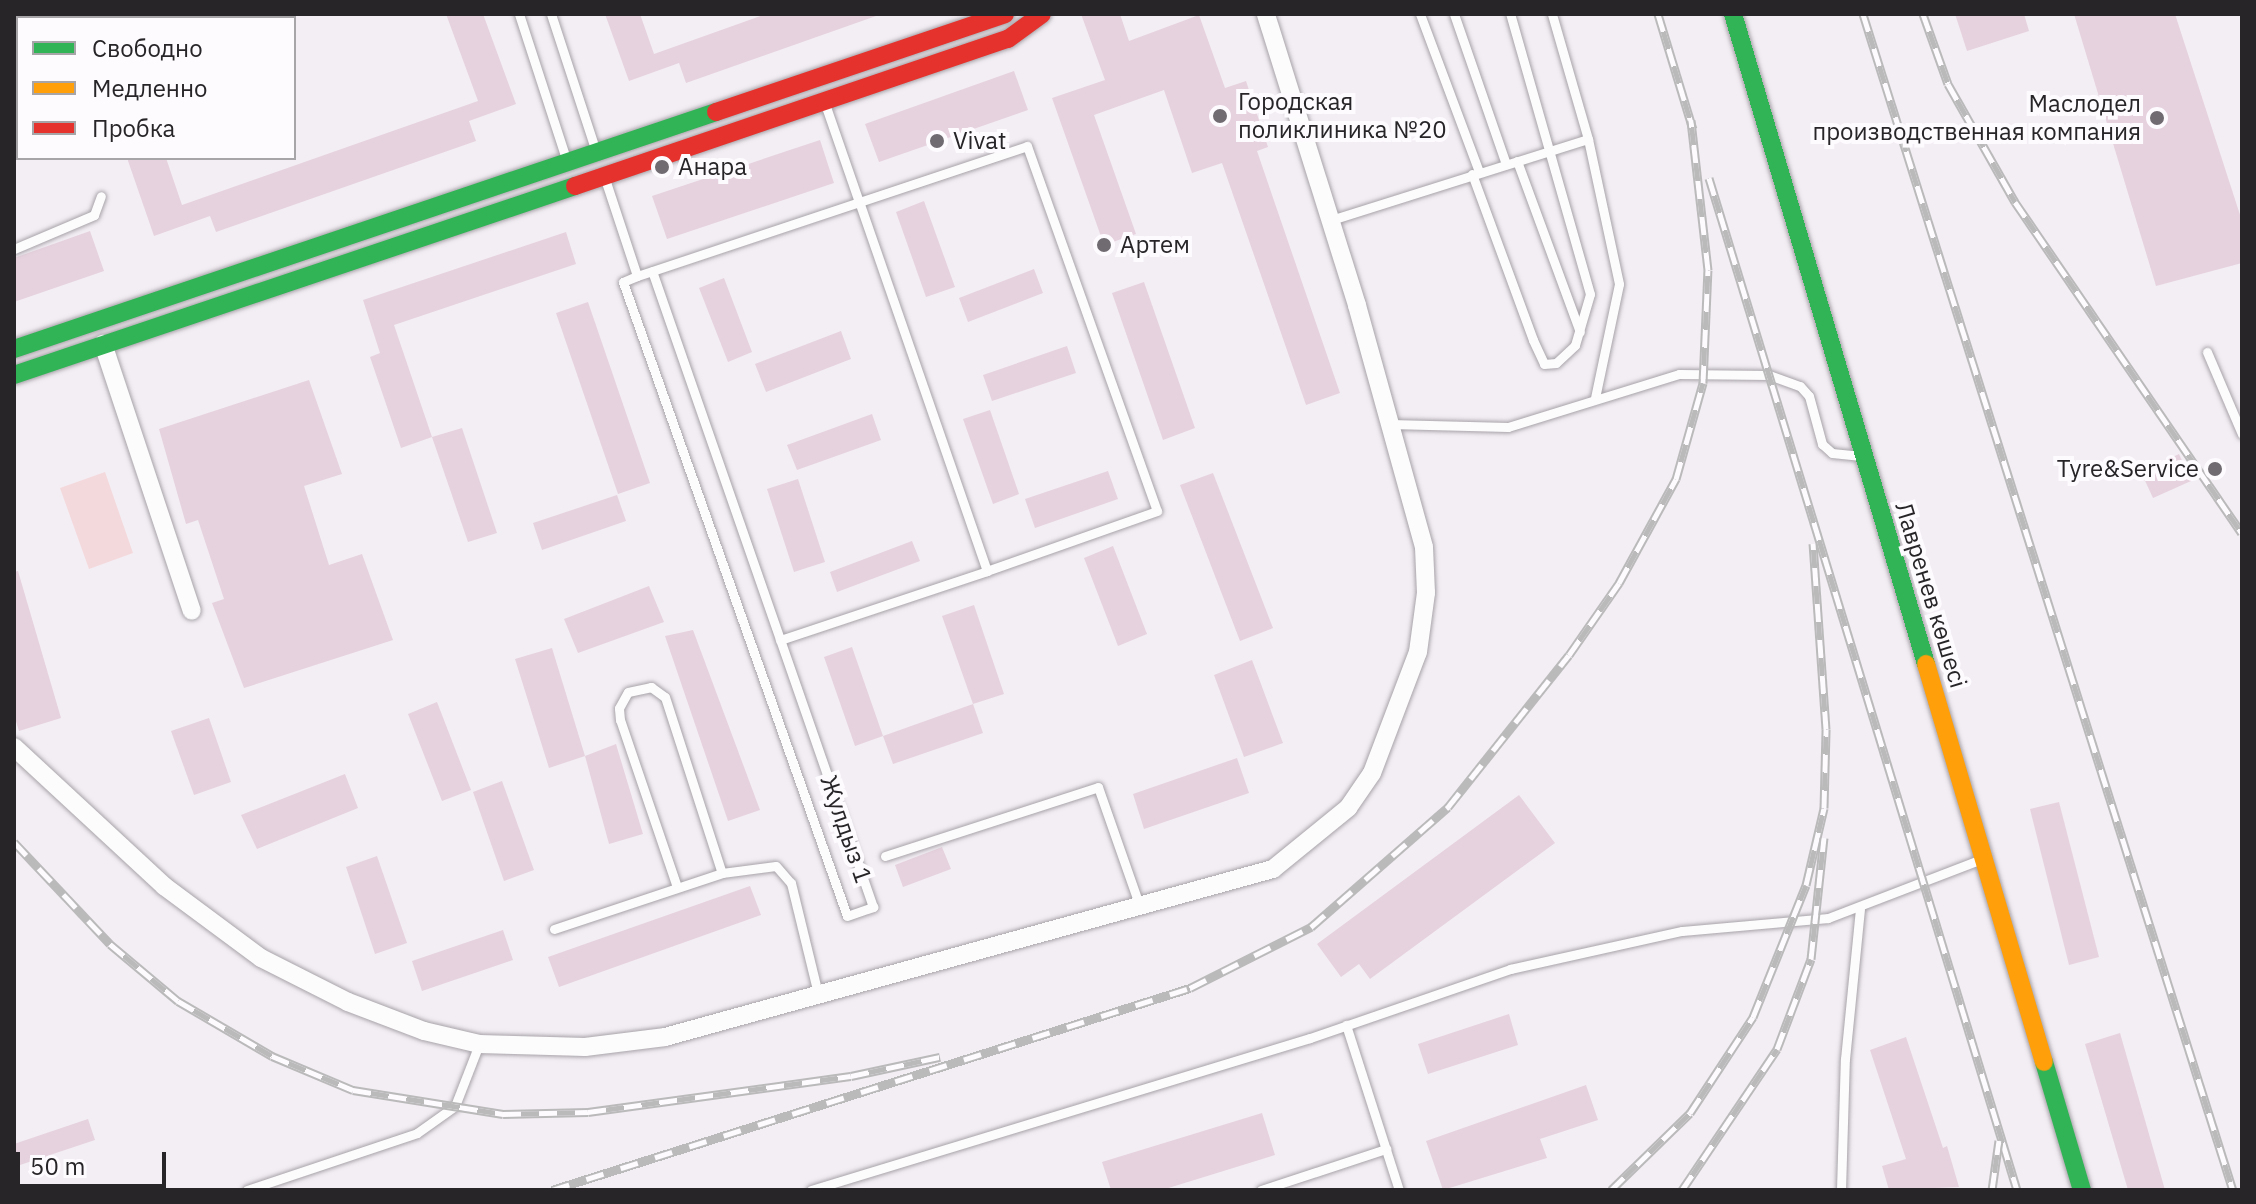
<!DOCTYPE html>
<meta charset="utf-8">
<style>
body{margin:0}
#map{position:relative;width:2256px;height:1204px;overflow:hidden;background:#f3eef4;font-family:"IBM Plex Sans",sans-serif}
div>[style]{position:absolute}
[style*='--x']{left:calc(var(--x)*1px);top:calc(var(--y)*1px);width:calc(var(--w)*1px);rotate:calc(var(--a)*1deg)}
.green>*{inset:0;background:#f4d9dc}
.building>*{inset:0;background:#e6d2de}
.roads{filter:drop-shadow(0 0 2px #a7a3a8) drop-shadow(0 0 2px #a7a3a8)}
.lane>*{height:9px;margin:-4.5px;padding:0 4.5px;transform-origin:4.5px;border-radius:4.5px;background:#fdfcfd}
.street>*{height:18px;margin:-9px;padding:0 9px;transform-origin:9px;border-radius:9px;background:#fdfcfd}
.fast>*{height:18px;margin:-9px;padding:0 9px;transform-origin:9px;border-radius:9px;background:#30b455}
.slow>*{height:18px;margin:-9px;padding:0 9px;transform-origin:9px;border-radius:9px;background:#ff9f0a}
.jam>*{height:18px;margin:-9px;padding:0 9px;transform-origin:9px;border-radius:9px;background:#e5322d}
.rail>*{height:9px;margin-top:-4.5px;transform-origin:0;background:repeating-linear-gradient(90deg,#fefbff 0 18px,#bbbabb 0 36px);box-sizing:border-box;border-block:2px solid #bbbabb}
.dots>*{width:22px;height:22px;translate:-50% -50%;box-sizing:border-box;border:4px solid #fefbff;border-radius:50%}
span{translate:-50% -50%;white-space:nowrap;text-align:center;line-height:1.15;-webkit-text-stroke:8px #fefbff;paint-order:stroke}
.poi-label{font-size:24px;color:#282529}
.left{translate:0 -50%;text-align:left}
.right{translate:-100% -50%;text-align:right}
.street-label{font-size:24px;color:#282529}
.frame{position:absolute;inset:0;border:16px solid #282529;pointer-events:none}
.legend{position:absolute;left:16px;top:16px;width:280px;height:144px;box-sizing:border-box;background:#fefbff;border:2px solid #a8a5a9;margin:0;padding:10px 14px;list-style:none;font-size:24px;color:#282529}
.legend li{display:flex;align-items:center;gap:16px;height:40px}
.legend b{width:40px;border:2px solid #a8a5a9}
.scale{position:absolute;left:16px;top:1152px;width:150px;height:36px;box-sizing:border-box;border:4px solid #282529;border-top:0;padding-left:10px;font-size:24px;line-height:28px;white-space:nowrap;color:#282529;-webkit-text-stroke:6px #fefbff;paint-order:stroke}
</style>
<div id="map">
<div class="green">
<div style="clip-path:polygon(105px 472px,133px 553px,89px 569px,60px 488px)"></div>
</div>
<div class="building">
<div style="clip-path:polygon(446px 14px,483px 14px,516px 104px,469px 121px,476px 141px,216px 232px,210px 216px,154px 236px,127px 158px,166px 158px,182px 205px,478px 101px)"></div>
<div style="clip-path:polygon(605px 14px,640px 14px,654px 54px,766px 14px,876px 16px,686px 83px,679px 63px,629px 81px)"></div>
<div style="clip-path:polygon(1081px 14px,1120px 14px,1129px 41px,1199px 15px,1225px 88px,1246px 81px,1268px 147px,1257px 151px,1340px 393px,1306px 405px,1222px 163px,1192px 173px,1164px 90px,1094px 115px,1136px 234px,1104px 245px,1052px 98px,1105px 80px)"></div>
<div style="clip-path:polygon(1955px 14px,2024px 14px,2029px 31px,1967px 51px)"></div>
<div style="clip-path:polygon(2074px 14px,2175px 14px,2242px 221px,2242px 263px,2156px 286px)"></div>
<div style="clip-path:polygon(1014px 71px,1028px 110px,879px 162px,865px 124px)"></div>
<div style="clip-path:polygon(820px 140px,834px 183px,667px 239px,652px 196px)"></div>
<div style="clip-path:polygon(924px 201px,955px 287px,926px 297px,896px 212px)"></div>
<div style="clip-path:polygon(90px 231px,104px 271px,14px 302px,14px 258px)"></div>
<div style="clip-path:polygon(566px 232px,576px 264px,394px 325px,432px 437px,401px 448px,370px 357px,380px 353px,363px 300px)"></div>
<div style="clip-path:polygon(1034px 269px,1043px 293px,968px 322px,959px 298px)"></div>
<div style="clip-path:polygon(724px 278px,752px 352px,728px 362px,699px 288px)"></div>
<div style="clip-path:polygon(1144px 282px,1195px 428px,1163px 440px,1112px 293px)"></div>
<div style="clip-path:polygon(588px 302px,650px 483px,618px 494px,556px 313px)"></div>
<div style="clip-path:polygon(841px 331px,851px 359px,766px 392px,755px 364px)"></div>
<div style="clip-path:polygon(1067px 346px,1076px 373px,992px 401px,983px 375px)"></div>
<div style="clip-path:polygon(309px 380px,342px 474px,304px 486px,329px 565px,362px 554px,393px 640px,244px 688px,212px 603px,224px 599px,198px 520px,186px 524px,159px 429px)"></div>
<div style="clip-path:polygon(990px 410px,1019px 494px,993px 504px,963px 419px)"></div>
<div style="clip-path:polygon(872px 414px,881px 440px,797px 470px,787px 445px)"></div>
<div style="clip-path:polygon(462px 428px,497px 533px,468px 542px,432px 437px)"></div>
<div style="clip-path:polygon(2179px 454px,2191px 481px,2153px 498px,2141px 472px)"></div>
<div style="clip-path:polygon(1108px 471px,1118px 499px,1035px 528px,1025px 499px)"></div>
<div style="clip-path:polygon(1213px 473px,1273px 628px,1240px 641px,1180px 485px)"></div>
<div style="clip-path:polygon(798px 479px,825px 562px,794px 572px,767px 489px)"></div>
<div style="clip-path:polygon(617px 495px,626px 521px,542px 550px,533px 523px)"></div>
<div style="clip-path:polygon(912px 541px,920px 561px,837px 592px,830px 572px)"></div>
<div style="clip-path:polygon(1113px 546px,1147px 634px,1118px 646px,1084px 558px)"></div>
<div style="clip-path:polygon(18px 571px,61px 718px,19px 731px,14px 715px,14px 572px)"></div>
<div style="clip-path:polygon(649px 586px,664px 622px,578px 653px,564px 619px)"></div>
<div style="clip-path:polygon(974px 605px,1004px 694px,973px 704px,942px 616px)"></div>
<div style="clip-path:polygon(693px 630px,760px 810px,728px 821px,665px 636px)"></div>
<div style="clip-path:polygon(852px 647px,883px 736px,855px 746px,824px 657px)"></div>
<div style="clip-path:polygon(552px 648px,585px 756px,549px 768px,515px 659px)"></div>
<div style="clip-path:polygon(1252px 660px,1283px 743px,1244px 757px,1214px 675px)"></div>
<div style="clip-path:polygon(437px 702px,471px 790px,442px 801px,408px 714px)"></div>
<div style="clip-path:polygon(973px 704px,983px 733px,893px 764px,883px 736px)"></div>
<div style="clip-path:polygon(209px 718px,231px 782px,194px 795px,171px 731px)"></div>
<div style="clip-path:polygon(616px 744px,643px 834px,609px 844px,585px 756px)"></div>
<div style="clip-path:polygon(1237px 758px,1249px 793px,1144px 829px,1133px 794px)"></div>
<div style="clip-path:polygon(345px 774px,358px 808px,257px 849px,241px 815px)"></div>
<div style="clip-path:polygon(502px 781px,534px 870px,504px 881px,473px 792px)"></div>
<div style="clip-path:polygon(1519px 795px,1555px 843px,1370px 979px,1359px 964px,1341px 977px,1317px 944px)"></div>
<div style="clip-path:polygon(2059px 802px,2099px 957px,2069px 965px,2030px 809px)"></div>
<div style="clip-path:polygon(942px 847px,951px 869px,903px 887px,895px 865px)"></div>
<div style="clip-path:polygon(377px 856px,407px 943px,375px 954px,346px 867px)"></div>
<div style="clip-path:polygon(750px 886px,761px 915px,559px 987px,548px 957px)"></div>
<div style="clip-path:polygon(503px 930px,513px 960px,422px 991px,412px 961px)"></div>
<div style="clip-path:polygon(1509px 1014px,1518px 1045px,1428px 1074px,1418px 1044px)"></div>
<div style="clip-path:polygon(2120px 1033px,2165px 1190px,2128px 1190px,2085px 1044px)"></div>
<div style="clip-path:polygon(1906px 1037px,1943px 1148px,1947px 1146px,1959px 1187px,1889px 1190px,1882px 1166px,1906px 1159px,1870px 1050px)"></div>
<div style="clip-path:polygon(1586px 1085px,1598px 1120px,1540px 1139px,1547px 1158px,1443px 1190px,1426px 1141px)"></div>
<div style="clip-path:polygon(1262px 1113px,1275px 1155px,1162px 1190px,1111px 1190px,1102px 1162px)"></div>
<div style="clip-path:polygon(88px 1119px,95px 1140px,14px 1167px,14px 1144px)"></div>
</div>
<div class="roads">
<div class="lane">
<div style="--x:519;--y:14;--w:152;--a:72"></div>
<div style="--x:551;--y:14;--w:142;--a:71.9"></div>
<div style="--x:1420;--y:14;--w:169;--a:69.5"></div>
<div style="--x:1454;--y:14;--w:159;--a:70.9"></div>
<div style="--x:1588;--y:139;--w:148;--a:77.9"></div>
<div style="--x:1619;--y:284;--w:116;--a:101.9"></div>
<div style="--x:1517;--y:161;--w:182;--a:69.8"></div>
<div style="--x:1472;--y:174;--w:177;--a:69.8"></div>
<div style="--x:1533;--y:340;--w:26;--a:65"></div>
<div style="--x:1544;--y:364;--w:12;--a:-5"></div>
<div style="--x:1556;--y:363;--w:26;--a:-43"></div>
<div style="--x:1575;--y:345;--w:53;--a:-73.6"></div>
<div style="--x:1590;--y:294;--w:291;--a:-105.9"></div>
<div style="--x:605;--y:179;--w:102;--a:71.7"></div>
<div style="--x:637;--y:276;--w:15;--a:157"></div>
<div style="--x:623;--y:282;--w:672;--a:70.54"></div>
<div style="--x:847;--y:916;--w:28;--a:-19"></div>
<div style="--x:873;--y:907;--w:673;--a:-109.16"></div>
<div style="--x:1331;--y:220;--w:269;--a:-17.5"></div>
<div style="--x:1588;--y:139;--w:130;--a:-106.1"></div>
<div style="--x:14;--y:249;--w:87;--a:-23"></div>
<div style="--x:94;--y:215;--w:20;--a:-70"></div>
<div style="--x:637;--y:276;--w:411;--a:-18.4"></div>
<div style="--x:1027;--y:146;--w:387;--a:70.4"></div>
<div style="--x:1157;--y:511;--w:180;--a:160.6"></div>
<div style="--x:987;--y:571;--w:391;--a:-109.1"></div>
<div style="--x:859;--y:202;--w:104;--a:-109.1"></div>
<div style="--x:2207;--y:352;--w:89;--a:66.9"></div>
<div style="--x:1390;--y:424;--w:118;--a:1.5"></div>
<div style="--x:1508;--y:427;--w:179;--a:-17.2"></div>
<div style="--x:1679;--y:374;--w:90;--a:0.6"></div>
<div style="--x:1769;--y:375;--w:33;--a:20"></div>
<div style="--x:1800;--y:386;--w:13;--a:48"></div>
<div style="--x:1809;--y:396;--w:50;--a:74.8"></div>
<div style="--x:1822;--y:444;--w:13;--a:42"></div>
<div style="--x:1832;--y:453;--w:27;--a:6"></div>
<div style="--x:780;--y:640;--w:218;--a:-18.4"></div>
<div style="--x:885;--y:856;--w:224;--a:-17.9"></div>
<div style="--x:1098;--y:787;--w:127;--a:70.7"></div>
<div style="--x:677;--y:887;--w:176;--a:-108.8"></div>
<div style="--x:620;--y:720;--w:12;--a:-95"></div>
<div style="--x:619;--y:708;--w:18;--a:-61"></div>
<div style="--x:628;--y:692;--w:24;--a:-12"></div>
<div style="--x:651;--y:687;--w:17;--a:36"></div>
<div style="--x:665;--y:697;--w:185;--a:72.1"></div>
<div style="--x:554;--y:929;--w:177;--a:-18.4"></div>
<div style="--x:722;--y:873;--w:54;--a:-7.4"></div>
<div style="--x:776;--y:866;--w:23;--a:49"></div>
<div style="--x:791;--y:883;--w:118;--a:76.3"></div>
<div style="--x:1346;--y:1025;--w:173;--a:72.2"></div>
<div style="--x:247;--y:1190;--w:179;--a:-18.5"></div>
<div style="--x:417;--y:1133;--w:47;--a:-35.4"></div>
<div style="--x:455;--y:1106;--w:66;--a:-68.8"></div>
<div style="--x:811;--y:1190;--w:522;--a:-16.94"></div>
<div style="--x:1310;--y:1038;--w:212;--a:-19"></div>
<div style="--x:1510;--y:969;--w:176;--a:-12.5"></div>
<div style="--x:1682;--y:931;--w:147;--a:-5.1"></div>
<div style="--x:1828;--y:918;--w:165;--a:-21"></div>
<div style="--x:1261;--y:1190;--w:132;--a:-18.2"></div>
<div style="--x:1841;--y:1190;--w:131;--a:-88.3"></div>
<div style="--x:1845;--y:1059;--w:151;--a:-84.3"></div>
</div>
<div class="street">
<div style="--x:103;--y:344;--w:281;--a:71.6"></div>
<div style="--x:14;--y:747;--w:205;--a:42.8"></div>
<div style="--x:164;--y:886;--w:121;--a:36.6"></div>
<div style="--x:261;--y:958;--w:97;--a:26.8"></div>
<div style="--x:348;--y:1002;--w:81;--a:20.9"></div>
<div style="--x:424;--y:1031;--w:57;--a:13.3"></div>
<div style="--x:479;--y:1044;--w:106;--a:1.6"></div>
<div style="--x:585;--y:1047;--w:81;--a:-7.1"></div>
<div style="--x:665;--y:1037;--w:631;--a:-15.45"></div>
<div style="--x:1273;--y:869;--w:97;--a:-39.1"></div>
<div style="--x:1348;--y:808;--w:42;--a:-55.6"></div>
<div style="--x:1372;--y:773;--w:129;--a:-69.2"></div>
<div style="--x:1418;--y:652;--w:60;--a:-82.3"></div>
<div style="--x:1426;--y:593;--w:46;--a:-92.5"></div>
<div style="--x:1424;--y:547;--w:251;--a:-105.5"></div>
<div style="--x:1357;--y:305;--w:305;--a:-107.4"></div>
</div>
<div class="fast">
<div style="--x:1733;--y:14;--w:678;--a:73.46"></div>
<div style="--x:14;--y:349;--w:741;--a:-18.66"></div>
<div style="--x:14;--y:375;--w:592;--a:-18.62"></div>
<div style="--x:2044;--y:1062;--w:134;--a:73.5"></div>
</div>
<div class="slow">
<div style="--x:1926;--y:664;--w:415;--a:73.5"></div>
</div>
<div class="jam">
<div style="--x:716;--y:112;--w:305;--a:-18.7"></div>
<div style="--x:575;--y:186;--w:457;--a:-18.8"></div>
<div style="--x:1008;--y:39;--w:42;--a:-36.3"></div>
</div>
</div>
<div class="rail">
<div style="--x:1658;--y:14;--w:120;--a:73.1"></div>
<div style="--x:1863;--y:14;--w:1233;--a:72.54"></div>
<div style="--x:1923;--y:14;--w:74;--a:70.3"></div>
<div style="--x:1948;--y:84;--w:136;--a:60.4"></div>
<div style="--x:2015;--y:202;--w:401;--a:55.6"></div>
<div style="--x:1709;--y:178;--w:1058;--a:73.07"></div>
<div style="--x:14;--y:842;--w:140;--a:46.7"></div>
<div style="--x:110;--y:944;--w:89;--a:40"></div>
<div style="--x:178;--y:1001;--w:109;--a:30.3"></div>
<div style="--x:272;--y:1056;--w:88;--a:22.8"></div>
<div style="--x:353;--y:1090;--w:152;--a:9.1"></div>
<div style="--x:503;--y:1114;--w:85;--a:-1.3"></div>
<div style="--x:588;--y:1112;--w:265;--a:-7.8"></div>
<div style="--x:851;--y:1076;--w:91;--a:-12.1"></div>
<div style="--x:552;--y:1190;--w:669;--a:-17.57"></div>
<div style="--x:1190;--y:988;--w:136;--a:-26.8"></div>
<div style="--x:1311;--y:927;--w:182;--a:-41.2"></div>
<div style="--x:1448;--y:807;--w:194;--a:-51.5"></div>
<div style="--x:1569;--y:655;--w:88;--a:-55.2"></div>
<div style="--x:1619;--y:583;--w:119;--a:-61.3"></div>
<div style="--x:1676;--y:479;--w:100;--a:-74.3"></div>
<div style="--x:1703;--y:383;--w:113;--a:-87.5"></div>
<div style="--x:1708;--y:270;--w:151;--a:-96.5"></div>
<div style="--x:1611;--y:1190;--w:110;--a:-44.3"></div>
<div style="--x:1690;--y:1113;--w:115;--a:-56.7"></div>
<div style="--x:1753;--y:1017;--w:142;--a:-68.1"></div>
<div style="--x:1806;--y:885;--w:79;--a:-76.8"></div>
<div style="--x:1824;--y:808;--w:79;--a:-88.5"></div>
<div style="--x:1826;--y:729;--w:186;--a:-94"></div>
<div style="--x:1682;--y:1190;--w:170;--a:-56"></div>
<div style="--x:1777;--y:1049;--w:96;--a:-69.3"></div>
<div style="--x:1811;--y:959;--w:122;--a:-83.9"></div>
<div style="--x:1992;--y:1190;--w:50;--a:-82"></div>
</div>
<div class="dots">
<div style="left:1220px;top:116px;background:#6f6b70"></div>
<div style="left:2157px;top:118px;background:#6f6b70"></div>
<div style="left:937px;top:141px;background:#6f6b70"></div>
<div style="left:662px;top:167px;background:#6f6b70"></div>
<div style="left:1104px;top:245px;background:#6f6b70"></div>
<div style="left:2215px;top:469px;background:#6f6b70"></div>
</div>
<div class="poi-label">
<span class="left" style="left:1238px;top:116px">Городская<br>поликлиника №20</span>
<span class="right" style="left:2141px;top:118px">Маслодел<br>производственная компания</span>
<span class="left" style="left:953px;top:141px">Vivat</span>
<span class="left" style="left:678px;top:167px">Анара</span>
<span class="left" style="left:1120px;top:245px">Артем</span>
<span class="right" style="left:2199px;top:469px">Tyre&amp;Service</span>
</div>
<div class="street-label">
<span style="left:1931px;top:595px;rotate:73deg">Лавренев көшесі</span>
<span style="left:846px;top:829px;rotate:71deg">Жулдыз 1</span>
</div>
<div class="frame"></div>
<ul class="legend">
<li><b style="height:10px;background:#30b455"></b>Свободно</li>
<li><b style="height:10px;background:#ff9f0a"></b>Медленно</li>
<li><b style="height:10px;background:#e5322d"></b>Пробка</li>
</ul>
<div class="scale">50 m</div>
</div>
